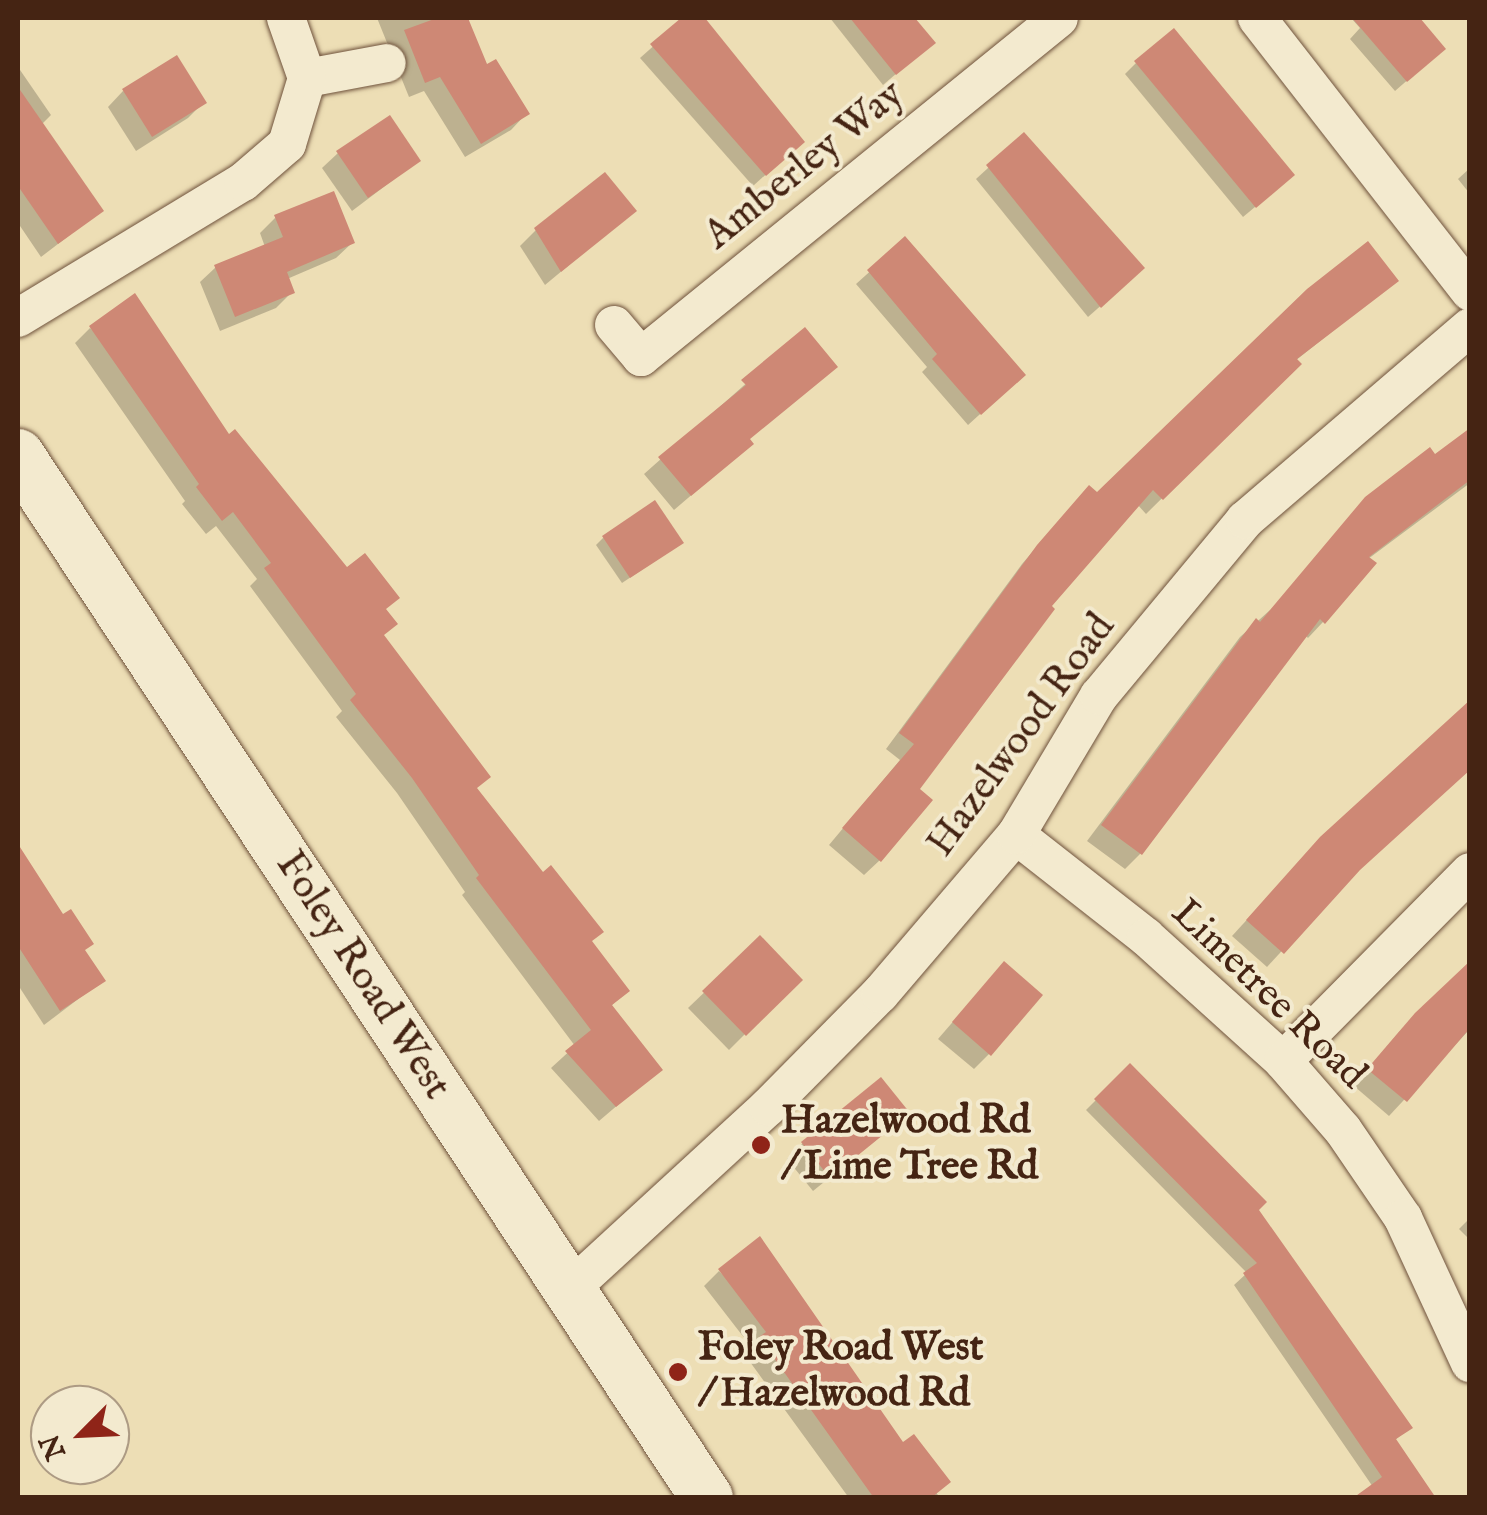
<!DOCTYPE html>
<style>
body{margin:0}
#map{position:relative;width:1487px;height:1515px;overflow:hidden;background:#eddeb5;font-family:"IM FELL English",serif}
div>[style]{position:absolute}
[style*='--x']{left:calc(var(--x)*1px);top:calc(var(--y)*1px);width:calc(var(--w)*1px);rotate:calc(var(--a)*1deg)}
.shadow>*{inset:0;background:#0003}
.building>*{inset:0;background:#ce8875}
.roads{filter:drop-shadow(0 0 2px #6f523c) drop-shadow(0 0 2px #6f523c)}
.street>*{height:38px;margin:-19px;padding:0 19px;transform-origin:19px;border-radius:19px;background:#f3eacf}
.secondary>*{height:52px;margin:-26px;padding:0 26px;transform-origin:26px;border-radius:26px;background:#f3eacf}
.dots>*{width:28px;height:28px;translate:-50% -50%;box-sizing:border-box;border:5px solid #f3eacf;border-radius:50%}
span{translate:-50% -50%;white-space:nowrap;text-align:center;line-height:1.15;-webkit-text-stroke:8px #f3eacf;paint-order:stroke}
.street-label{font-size:40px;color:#452413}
.poi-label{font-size:40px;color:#452413;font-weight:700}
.left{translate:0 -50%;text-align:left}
.frame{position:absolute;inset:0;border:20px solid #452413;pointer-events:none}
.north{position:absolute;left:30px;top:1385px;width:100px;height:100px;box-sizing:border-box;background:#f3eacf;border:2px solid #ad9b84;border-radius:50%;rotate:246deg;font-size:28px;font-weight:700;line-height:40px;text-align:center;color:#452413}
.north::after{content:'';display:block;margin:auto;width:35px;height:45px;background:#8f2418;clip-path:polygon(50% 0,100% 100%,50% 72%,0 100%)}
</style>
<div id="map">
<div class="shadow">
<div style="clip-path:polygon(377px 18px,465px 18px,486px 68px,526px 114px,511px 130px,465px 157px,424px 91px,409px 97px)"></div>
<div style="clip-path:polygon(685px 18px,702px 18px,802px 142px,753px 186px,640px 58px)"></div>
<div style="clip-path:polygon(830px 18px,912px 18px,932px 43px,883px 85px)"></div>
<div style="clip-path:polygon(1351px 18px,1416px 18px,1443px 49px,1395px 91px,1350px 39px,1360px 28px)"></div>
<div style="clip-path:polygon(1136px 63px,1280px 186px,1243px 217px,1125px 74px)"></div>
<div style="clip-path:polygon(18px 67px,51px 115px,41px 125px,101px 211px,41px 257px,18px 223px)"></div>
<div style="clip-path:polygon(123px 91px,204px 102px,188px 118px,136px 151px,108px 107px)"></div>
<div style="clip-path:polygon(1024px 135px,1130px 280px,1088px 317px,976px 179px)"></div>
<div style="clip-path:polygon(338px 153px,418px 161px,352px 211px,322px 168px)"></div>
<div style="clip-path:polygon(1470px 168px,1470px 194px,1458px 179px)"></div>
<div style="clip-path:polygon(634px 211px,545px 285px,520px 246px,536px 230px)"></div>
<div style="clip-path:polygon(275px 218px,352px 243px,336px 258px,287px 279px,292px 292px,276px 308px,220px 331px,200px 282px,216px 267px,265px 247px,260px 233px)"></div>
<div style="clip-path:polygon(905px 240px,1010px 387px,968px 425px,922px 372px,927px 367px,856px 284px)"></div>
<div style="clip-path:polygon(1395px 281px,1295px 361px,1298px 364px,1146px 514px,1137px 504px,1048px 606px,917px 790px,880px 860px,864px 875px,829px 845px,900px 760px,886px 749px,1022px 564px,1074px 504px,1098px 495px)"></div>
<div style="clip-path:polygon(90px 328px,229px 437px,384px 610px,382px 637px,475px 790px,627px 990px,610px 1007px,660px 1069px,599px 1121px,551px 1068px,575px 1046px,462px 895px,465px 892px,397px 793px,336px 717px,342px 711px,250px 586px,257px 579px,216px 526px,206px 534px,182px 504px,185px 501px,75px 343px)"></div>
<div style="clip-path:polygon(805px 331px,748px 440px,751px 444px,674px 510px,644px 474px)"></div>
<div style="clip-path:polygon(1470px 431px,1470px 483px,1368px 559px,1323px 622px,1308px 638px,1305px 635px,1140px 854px,1125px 869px,1087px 841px,1240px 637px)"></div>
<div style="clip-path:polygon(603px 538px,673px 549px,622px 583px,596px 545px)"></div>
<div style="clip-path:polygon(20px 852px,102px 981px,44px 1025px,18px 985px)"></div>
<div style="clip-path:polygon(1305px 856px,1350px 877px,1267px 967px,1232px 936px)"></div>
<div style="clip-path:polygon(760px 939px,799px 980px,729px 1050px,688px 1008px)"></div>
<div style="clip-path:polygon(1470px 964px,1470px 1029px,1389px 1116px,1354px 1086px,1399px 1032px)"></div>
<div style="clip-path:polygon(989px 980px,989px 1054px,974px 1069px,938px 1039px)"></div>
<div style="clip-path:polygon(1130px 1066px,1256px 1209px,1410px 1427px,1394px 1441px,1432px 1498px,1373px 1487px,1234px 1285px,1247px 1273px,1086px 1110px)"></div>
<div style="clip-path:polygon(891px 1128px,813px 1191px,787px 1159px,803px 1143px)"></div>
<div style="clip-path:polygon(1469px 1219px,1470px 1219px,1470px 1240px,1459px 1229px)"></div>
<div style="clip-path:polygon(719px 1271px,903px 1445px,940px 1498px,849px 1498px,745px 1355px,752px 1348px,704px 1286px)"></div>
</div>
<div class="building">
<div style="clip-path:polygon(437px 18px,468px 18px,487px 64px,496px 59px,530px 114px,481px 144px,440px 77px,425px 83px,404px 30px)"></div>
<div style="clip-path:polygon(681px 18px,705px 18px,805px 142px,766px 176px,650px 44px)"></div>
<div style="clip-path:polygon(850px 18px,915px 18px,936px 43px,896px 75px)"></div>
<div style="clip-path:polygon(1352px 18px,1420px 18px,1446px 49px,1407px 82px)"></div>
<div style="clip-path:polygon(1174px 28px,1295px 175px,1256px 208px,1134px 61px)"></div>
<div style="clip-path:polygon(177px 55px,207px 103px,152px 137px,122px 89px)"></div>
<div style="clip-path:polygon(18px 87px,104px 211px,58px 244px,18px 186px)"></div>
<div style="clip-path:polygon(390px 115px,421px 161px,368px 198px,336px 151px)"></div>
<div style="clip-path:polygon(1024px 132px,1145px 268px,1101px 308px,986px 165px)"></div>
<div style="clip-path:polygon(605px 172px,637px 211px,561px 272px,534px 228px)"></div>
<div style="clip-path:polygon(334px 191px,355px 243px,287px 272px,295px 293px,235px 317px,214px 265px,283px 237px,274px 215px)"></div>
<div style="clip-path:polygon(905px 236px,1026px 375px,981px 415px,932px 359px,937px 354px,867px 270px)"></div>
<div style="clip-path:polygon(1368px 241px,1399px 281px,1297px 359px,1302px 364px,1163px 500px,1153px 490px,1052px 606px,1055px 609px,920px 789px,933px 800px,881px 862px,842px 828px,914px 744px,899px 733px,1037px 545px,1089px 485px,1097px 492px,1307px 289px)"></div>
<div style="clip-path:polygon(135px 293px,229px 434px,235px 429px,347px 567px,365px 553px,400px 598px,386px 609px,398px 624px,384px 635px,491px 777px,477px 788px,543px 872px,551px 865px,604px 932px,592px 941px,630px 991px,612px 1005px,663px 1070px,616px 1107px,565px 1051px,591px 1030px,476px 878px,479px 875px,412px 778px,350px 700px,356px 694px,264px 568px,271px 563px,233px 512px,222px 521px,196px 487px,199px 484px,89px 326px)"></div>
<div style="clip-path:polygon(805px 327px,838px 367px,750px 439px,754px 444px,691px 496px,658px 457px,746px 385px,741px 380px)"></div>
<div style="clip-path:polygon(1470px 428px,1470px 480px,1369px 557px,1377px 563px,1325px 624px,1320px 619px,1142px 855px,1101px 825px,1256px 618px,1260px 622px,1365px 497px,1430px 447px,1435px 454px)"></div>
<div style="clip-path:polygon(655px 500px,684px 543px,630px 578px,602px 536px)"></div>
<div style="clip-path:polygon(1470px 700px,1470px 770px,1360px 870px,1284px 954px,1246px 920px,1320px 837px)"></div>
<div style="clip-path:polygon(18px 844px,63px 914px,71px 909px,94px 944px,85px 950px,106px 981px,60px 1011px,18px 946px)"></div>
<div style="clip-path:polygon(760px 935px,803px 980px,746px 1036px,702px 991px)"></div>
<div style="clip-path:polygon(1004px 961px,1043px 995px,991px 1056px,952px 1022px)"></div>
<div style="clip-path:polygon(1470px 961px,1470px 1028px,1407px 1102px,1367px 1069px,1415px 1013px)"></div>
<div style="clip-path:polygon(1130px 1063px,1267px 1202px,1259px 1210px,1413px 1428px,1396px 1439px,1436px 1498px,1353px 1498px,1382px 1477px,1243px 1273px,1257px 1263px,1094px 1099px)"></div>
<div style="clip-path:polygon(881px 1077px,910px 1113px,830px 1178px,801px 1142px)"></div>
<div style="clip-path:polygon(760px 1236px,903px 1442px,914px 1434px,951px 1482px,931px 1498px,874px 1498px,759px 1337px,766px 1332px,718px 1269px)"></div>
</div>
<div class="roads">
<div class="street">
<div style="--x:1257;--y:18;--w:347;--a:52.1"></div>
<div style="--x:307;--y:78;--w:81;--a:-10.6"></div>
<div style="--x:18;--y:318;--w:263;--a:-31.2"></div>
<div style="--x:243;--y:182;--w:58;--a:-40.8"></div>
<div style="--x:287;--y:144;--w:69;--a:-73.1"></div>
<div style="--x:307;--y:78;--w:64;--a:-109.3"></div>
<div style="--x:614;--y:325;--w:42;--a:49.8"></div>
<div style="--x:641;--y:357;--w:538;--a:-39.04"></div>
<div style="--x:1016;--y:835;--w:165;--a:38.1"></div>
<div style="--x:1146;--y:937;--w:185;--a:42.1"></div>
<div style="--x:1283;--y:1061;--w:91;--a:49"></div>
<div style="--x:1343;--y:1130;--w:107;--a:55.7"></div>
<div style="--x:1403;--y:1218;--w:160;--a:65.2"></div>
<div style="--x:1283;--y:1061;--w:266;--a:-45.3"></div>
<div style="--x:569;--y:1290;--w:270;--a:-42.6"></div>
<div style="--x:768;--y:1107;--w:159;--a:-45.3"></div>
<div style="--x:880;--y:994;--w:209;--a:-49.5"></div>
<div style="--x:1016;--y:835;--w:162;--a:-59.2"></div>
<div style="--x:1099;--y:696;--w:229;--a:-50.3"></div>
<div style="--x:1245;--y:520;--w:296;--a:-40.6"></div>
</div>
<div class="secondary">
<div style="--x:18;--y:455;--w:1250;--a:56.55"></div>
</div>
</div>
<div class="dots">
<div style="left:761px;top:1145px;background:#8f2418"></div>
<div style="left:678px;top:1372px;background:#8f2418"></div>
</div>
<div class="street-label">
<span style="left:805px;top:166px;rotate:-39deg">Amberley Way</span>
<span style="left:1022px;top:736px;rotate:-54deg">Hazelwood Road</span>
<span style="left:362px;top:976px;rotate:57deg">Foley Road West</span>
<span style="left:1268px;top:995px;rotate:44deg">Limetree Road</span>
</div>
<div class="poi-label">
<span class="left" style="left:781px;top:1145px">Hazelwood Rd<br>/ Lime Tree Rd</span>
<span class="left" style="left:698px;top:1372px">Foley Road West<br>/ Hazelwood Rd</span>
</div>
<div class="frame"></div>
<div class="north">N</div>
</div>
